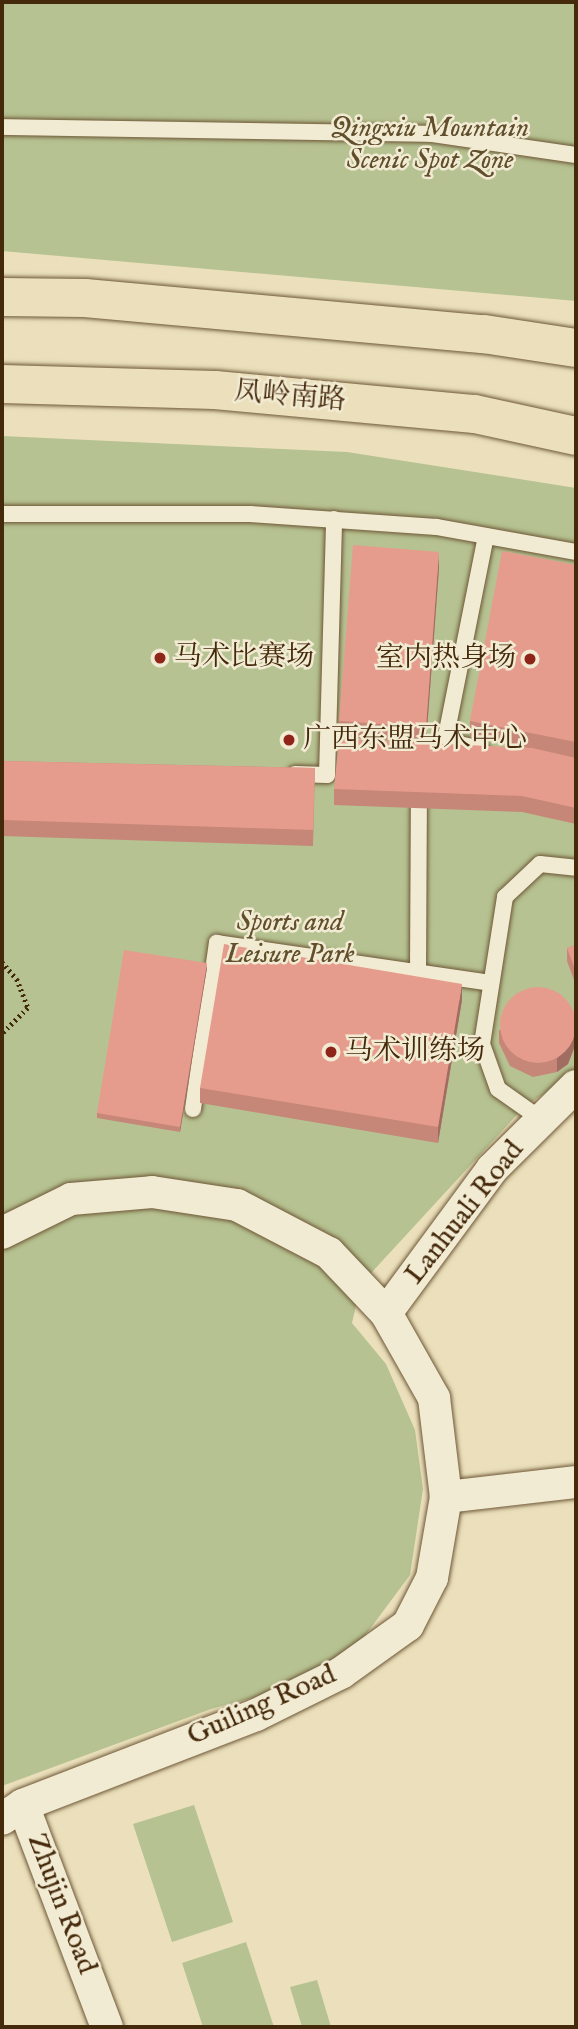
<!DOCTYPE html>
<meta charset="utf-8">
<style>
body{margin:0}
#map{position:relative;width:578px;height:2029px;overflow:hidden;background:#ebe0bb;font-family:"IM FELL English","Noto Serif SC",serif}
div>[style]{position:absolute}
[style*='--x']{left:calc(var(--x)*1px);top:calc(var(--y)*1px);width:calc(var(--w)*1px);rotate:calc(var(--a)*1deg)}
.green>*{inset:0;background:#b6c291}
.path>*{height:4.5px;margin-top:-2.25px;transform-origin:0;background:repeating-linear-gradient(90deg,#45290b 0 2px,transparent 0 5.5px)}
.roads{filter:drop-shadow(0 0 2px #6e5737) drop-shadow(0 0 2px #6e5737)}
.lane>*{height:16px;margin:-8px;padding:0 8px;transform-origin:8px;border-radius:8px;background:#f2ebd3}
.street>*{height:32px;margin:-16px;padding:0 16px;transform-origin:16px;border-radius:16px;background:#f2ebd3}
.primary>*{height:38px;margin:-19px;padding:0 19px;transform-origin:19px;border-radius:19px;background:#ebe0bb}
.wall>*{inset:0;background:#c68678}
.shaded-wall>*{inset:0;background:#a16d62}
.building>*{inset:0;background:#e69c8c}
.round{border-radius:50%}
.dots>*{width:19px;height:19px;translate:-50% -50%;box-sizing:border-box;border:4px solid #f2ebd3;border-radius:50%}
span{translate:-50% -50%;white-space:nowrap;text-align:center;line-height:1.15;-webkit-text-stroke:5px #f2ebd3;paint-order:stroke}
.park-label{font-size:28px;color:#614f2c;font-style:italic}
.street-label{font-size:28px;color:#45290b}
.poi-label{font-size:28px;color:#45290b}
.left{translate:0 -50%;text-align:left}
.right{translate:-100% -50%;text-align:right}
.frame{position:absolute;inset:0;border:4px solid #45290b;pointer-events:none}
</style>
<div id="map">
<div class="green">
<div style="clip-path:polygon(2px 2px,576px 2px,576px 301px,2px 251px)"></div>
<div style="clip-path:polygon(2px 436px,347px 452px,576px 488px,576px 1072px,524px 1107px,361px 1284px,352px 1323px,386px 1364px,415px 1430px,423px 1489px,410px 1575px,361px 1641px,297px 1686px,211px 1709px,2px 1786px)"></div>
<div style="clip-path:polygon(194px 1805px,233px 1922px,172px 1942px,133px 1824px)"></div>
<div style="clip-path:polygon(246px 1942px,274px 2027px,203px 2027px,182px 1963px)"></div>
<div style="clip-path:polygon(317px 1980px,331px 2027px,302px 2027px,290px 1987px)"></div>
</div>
<div class="path">
<div style="--x:2;--y:962;--w:23;--a:49"></div>
<div style="--x:17;--y:979;--w:31;--a:69"></div>
<div style="--x:28;--y:1008;--w:37;--a:135"></div>
</div>
<div class="roads">
<div class="lane">
<div style="--x:2;--y:127;--w:430;--a:0.9"></div>
<div style="--x:432;--y:134;--w:146;--a:8.3"></div>
<div style="--x:2;--y:514;--w:248;--a:0"></div>
<div style="--x:250;--y:514;--w:187;--a:4"></div>
<div style="--x:437;--y:527;--w:141;--a:10.2"></div>
<div style="--x:481;--y:749;--w:37;--a:-167"></div>
<div style="--x:445;--y:741;--w:209;--a:-78.7"></div>
<div style="--x:295;--y:774;--w:32;--a:2"></div>
<div style="--x:327;--y:775;--w:256;--a:-88.4"></div>
<div style="--x:418;--y:972;--w:164;--a:-89.7"></div>
<div style="--x:193;--y:1109;--w:168;--a:-81.8"></div>
<div style="--x:217;--y:943;--w:277;--a:8.3"></div>
<div style="--x:542;--y:1120;--w:54;--a:-144.8"></div>
<div style="--x:498;--y:1089;--w:48;--a:-109.6"></div>
<div style="--x:482;--y:1044;--w:149;--a:-81.1"></div>
<div style="--x:505;--y:897;--w:48;--a:-43.3"></div>
<div style="--x:540;--y:864;--w:36;--a:6"></div>
</div>
<div class="street">
<div style="--x:2;--y:1233;--w:77;--a:-26.2"></div>
<div style="--x:71;--y:1199;--w:81;--a:-4.9"></div>
<div style="--x:152;--y:1192;--w:86;--a:8.7"></div>
<div style="--x:237;--y:1205;--w:104;--a:27.6"></div>
<div style="--x:329;--y:1253;--w:83;--a:46.5"></div>
<div style="--x:386;--y:1313;--w:98;--a:60.5"></div>
<div style="--x:434;--y:1398;--w:100;--a:83.1"></div>
<div style="--x:446;--y:1497;--w:82;--a:99.8"></div>
<div style="--x:432;--y:1578;--w:53;--a:117.1"></div>
<div style="--x:408;--y:1625;--w:82;--a:144.4"></div>
<div style="--x:341;--y:1673;--w:95;--a:153.7"></div>
<div style="--x:256;--y:1715;--w:250;--a:158.9"></div>
<div style="--x:386;--y:1313;--w:179;--a:-53.6"></div>
<div style="--x:492;--y:1169;--w:118;--a:-44.7"></div>
<div style="--x:446;--y:1497;--w:131;--a:-6.6"></div>
<div style="--x:2;--y:1819;--w:25;--a:-34"></div>
<div style="--x:23;--y:1805;--w:237;--a:69.3"></div>
</div>
<div class="primary">
<div style="--x:2;--y:297;--w:83;--a:0.7"></div>
<div style="--x:85;--y:298;--w:401;--a:5.2"></div>
<div style="--x:484;--y:334;--w:93;--a:8.7"></div>
<div style="--x:2;--y:384;--w:213;--a:1.6"></div>
<div style="--x:215;--y:390;--w:261;--a:5.3"></div>
<div style="--x:475;--y:414;--w:103;--a:12.3"></div>
</div>
</div>
<div class="wall">
<div style="clip-path:polygon(576px 565px,576px 824px,522px 812px,334px 805px,334px 789px,528px 748px,470px 737px,470px 721px)"></div>
<div style="clip-path:polygon(439px 568px,426px 743px,339px 737px,339px 721px)"></div>
<div style="clip-path:polygon(2px 761px,315px 768px,313px 846px,2px 836px)"></div>
<div style="clip-path:polygon(576px 945px,576px 985px,567px 961px,567px 948px)"></div>
<div style="clip-path:polygon(207px 968px,180px 1132px,97px 1118px,97px 1113px)"></div>
<div style="clip-path:polygon(462px 1000px,438px 1143px,200px 1103px,200px 1088px)"></div>
<div style="clip-path:polygon(576px 1025px,576px 1043px,568px 1064px,557px 1072px,533px 1077px,510px 1066px,499px 1043px,499px 1030px)"></div>
</div>
<div class="shaded-wall">
<div style="clip-path:polygon(439px 552px,439px 568px,426px 743px,426px 727px)"></div>
<div style="clip-path:polygon(207px 963px,207px 968px,180px 1132px,180px 1127px)"></div>
<div style="clip-path:polygon(462px 984px,462px 1000px,438px 1143px,438px 1127px)"></div>
<div style="clip-path:polygon(576px 1030px,576px 1043px,568px 1064px,557px 1072px,557px 1059px)"></div>
</div>
<div class="building">
<div style="clip-path:polygon(353px 545px,439px 552px,426px 727px,339px 721px)"></div>
<div style="clip-path:polygon(502px 551px,576px 565px,576px 742px,470px 721px)"></div>
<div style="clip-path:polygon(339px 739px,532px 748px,576px 758px,576px 808px,522px 796px,334px 789px)"></div>
<div style="clip-path:polygon(2px 761px,315px 768px,313px 830px,2px 820px)"></div>
<div style="clip-path:polygon(224px 944px,462px 984px,438px 1127px,200px 1088px)"></div>
<div style="clip-path:polygon(576px 945px,576px 972px,567px 948px)"></div>
<div style="clip-path:polygon(124px 950px,207px 963px,180px 1127px,97px 1113px)"></div>
<div class="round" style="left:500px;top:987px;width:76px;height:76px"></div>
</div>
<div class="dots">
<div style="left:160px;top:658px;background:#8f2418"></div>
<div style="left:530px;top:659px;background:#8f2418"></div>
<div style="left:289px;top:740px;background:#8f2418"></div>
<div style="left:331px;top:1052px;background:#8f2418"></div>
</div>
<div class="park-label">
<span style="left:430px;top:145px">Qingxiu Mountain<br>Scenic Spot Zone</span>
<span style="left:290px;top:939px">Sports and<br>Leisure Park</span>
</div>
<div class="street-label">
<span style="left:290px;top:397px;rotate:5deg">凤岭南路</span>
<span style="left:465px;top:1213px;rotate:-52deg">Lanhuali Road</span>
<span style="left:262px;top:1706px;rotate:-24deg">Guiling Road</span>
<span style="left:61px;top:1904px;rotate:69deg">Zhujin Road</span>
</div>
<div class="poi-label">
<span class="left" style="left:174px;top:658px">马术比赛场</span>
<span class="right" style="left:516px;top:659px">室内热身场</span>
<span class="left" style="left:303px;top:740px">广西东盟马术中心</span>
<span class="left" style="left:345px;top:1052px">马术训练场</span>
</div>
<div class="frame"></div>
</div>
